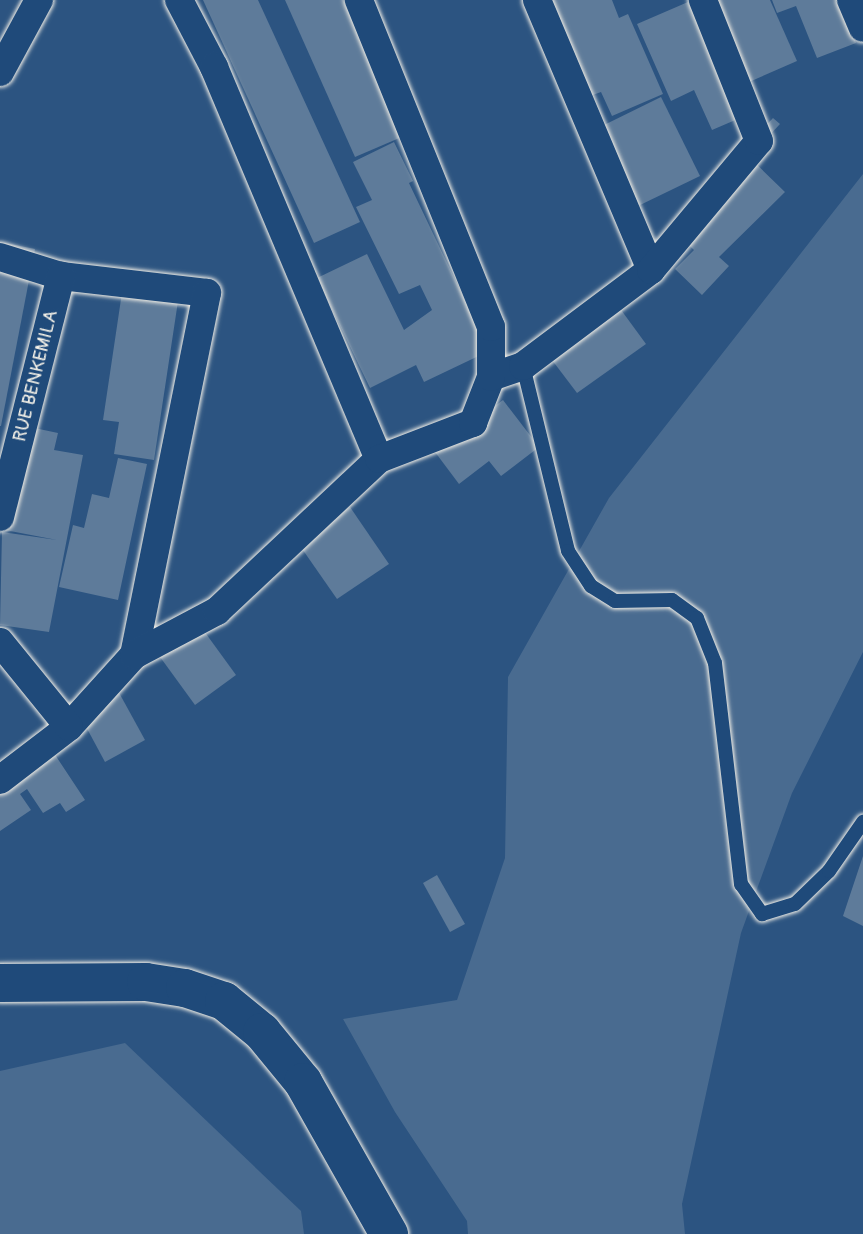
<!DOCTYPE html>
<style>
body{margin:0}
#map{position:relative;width:863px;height:1234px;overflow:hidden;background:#2c5481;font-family:Pangolin,sans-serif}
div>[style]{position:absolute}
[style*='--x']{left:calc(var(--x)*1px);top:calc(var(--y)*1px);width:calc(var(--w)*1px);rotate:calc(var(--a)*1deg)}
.green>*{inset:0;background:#496b90}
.building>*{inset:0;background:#5e7b9a}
.roads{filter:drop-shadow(0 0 2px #f4f1e8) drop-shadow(0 0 2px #f4f1e8)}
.lane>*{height:14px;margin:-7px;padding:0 7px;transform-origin:7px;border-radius:7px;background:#1f4a7a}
.street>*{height:28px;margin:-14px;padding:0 14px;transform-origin:14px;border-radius:14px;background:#1f4a7a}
.primary>*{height:38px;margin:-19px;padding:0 19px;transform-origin:19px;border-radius:19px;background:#1f4a7a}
span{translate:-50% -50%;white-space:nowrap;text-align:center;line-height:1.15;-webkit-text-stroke:6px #1f4a7a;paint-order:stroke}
.street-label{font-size:19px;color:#f4f1e8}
</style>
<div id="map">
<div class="green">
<div style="clip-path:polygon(863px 174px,863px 652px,792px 793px,741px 933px,682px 1204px,685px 1234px,468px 1234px,467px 1221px,395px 1112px,343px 1019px,457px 1000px,505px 858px,508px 677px,609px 498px)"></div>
<div style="clip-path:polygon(125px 1043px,301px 1211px,304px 1234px,0 1234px,0 1071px)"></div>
</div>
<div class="building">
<div style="clip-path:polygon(203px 0,258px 0,360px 222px,314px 243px)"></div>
<div style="clip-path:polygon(285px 0,343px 0,404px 136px,355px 157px)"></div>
<div style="clip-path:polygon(549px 0,612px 0,619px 18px,628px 14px,663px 94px,612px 116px,601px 92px,590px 96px)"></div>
<div style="clip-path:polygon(712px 0,770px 0,797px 61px,749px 82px)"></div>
<div style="clip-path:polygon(772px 0,839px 0,856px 43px,817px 58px,796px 6px,777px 13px)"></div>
<div style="clip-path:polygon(688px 2px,740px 118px,712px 130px,694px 90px,671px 101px,637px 24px)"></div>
<div style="clip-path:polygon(661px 97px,700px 176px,638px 206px,600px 127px)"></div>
<div style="clip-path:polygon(773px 118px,780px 124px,749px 157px,785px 192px,719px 257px,729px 266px,702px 295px,675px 269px,694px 250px,670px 227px)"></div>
<div style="clip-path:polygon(394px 142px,413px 181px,409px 183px,489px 351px,424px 382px,416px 365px,370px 388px,317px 278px,367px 254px,404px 330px,432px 310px,420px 285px,399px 294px,356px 207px,372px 200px,353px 162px)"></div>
<div style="clip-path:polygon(0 242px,35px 249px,1px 426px,0 426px)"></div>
<div style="clip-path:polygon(124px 279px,180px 288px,154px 460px,114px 454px,119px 422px,103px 420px)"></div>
<div style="clip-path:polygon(616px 303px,646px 344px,577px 393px,552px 360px)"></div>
<div style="clip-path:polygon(503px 400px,539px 447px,501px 476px,489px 461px,459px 484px,435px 452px)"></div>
<div style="clip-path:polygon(25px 426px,58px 433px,54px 450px,83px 455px,49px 632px,0 625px,2px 532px,57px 540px,5px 530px)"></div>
<div style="clip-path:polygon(118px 458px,147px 464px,118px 600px,59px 587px,73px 525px,84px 528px,92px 494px,109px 498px)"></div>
<div style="clip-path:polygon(350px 507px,389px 564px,337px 599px,298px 543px)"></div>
<div style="clip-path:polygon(196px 620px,236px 675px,195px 705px,155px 650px)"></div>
<div style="clip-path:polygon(117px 689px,145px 740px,105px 762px,77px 710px)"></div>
<div style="clip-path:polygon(42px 735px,85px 800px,66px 812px,60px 803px,43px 813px,27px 789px,20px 794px,31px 810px,0 831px,0 772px)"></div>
<div style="clip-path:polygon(863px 856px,863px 926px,843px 916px)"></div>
<div style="clip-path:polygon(437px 875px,465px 924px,450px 932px,423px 883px)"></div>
</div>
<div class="roads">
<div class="lane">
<div style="--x:523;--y:366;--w:190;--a:76.3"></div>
<div style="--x:568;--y:551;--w:42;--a:56.7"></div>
<div style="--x:591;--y:586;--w:28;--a:32"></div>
<div style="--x:615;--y:601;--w:57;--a:-1"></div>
<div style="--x:672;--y:600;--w:31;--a:36"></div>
<div style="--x:697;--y:618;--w:48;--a:68.2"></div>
<div style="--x:715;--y:663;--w:223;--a:83.3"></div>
<div style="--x:741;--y:884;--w:37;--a:55"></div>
<div style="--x:762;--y:914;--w:34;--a:-17"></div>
<div style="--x:795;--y:904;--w:47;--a:-44.1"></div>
<div style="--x:829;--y:871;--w:60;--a:-55.2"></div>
</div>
<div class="street">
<div style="--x:179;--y:0;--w:76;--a:62.4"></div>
<div style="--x:214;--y:67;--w:425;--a:67.2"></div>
<div style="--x:537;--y:0;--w:293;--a:67.1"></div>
<div style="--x:851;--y:0;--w:30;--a:67"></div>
<div style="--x:0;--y:72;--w:82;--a:-61.6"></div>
<div style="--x:0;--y:257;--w:64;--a:17.3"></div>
<div style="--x:61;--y:276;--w:147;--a:6.6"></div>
<div style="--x:207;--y:293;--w:369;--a:101.4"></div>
<div style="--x:134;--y:655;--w:97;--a:132.1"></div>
<div style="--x:69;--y:727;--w:87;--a:142.5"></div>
<div style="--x:491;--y:377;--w:34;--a:-19"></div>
<div style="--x:523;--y:366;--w:160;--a:-36.9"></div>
<div style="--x:651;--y:270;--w:168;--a:-50.1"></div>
<div style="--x:759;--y:141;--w:152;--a:-111.7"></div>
<div style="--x:0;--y:517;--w:249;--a:-75.8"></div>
<div style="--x:0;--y:642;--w:109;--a:50.9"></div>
<div style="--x:134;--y:655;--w:94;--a:-27.9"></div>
<div style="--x:217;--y:611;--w:222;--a:-43.2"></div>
<div style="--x:379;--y:459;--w:101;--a:-21"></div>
<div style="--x:473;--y:423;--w:49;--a:-68.6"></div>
<div style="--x:491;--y:377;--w:50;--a:-90"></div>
<div style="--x:491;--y:327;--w:353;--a:-112"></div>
</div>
<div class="primary">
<div style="--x:0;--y:983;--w:146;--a:-0.4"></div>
<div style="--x:146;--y:982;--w:39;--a:9"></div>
<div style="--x:185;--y:988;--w:41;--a:18.4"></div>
<div style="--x:224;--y:1001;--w:49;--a:39.2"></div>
<div style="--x:262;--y:1032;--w:65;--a:50.6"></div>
<div style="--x:303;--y:1082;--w:175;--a:60.5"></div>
</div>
</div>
<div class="street-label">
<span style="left:36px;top:376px;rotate:-76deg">RUE BENKEMILA</span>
</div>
</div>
